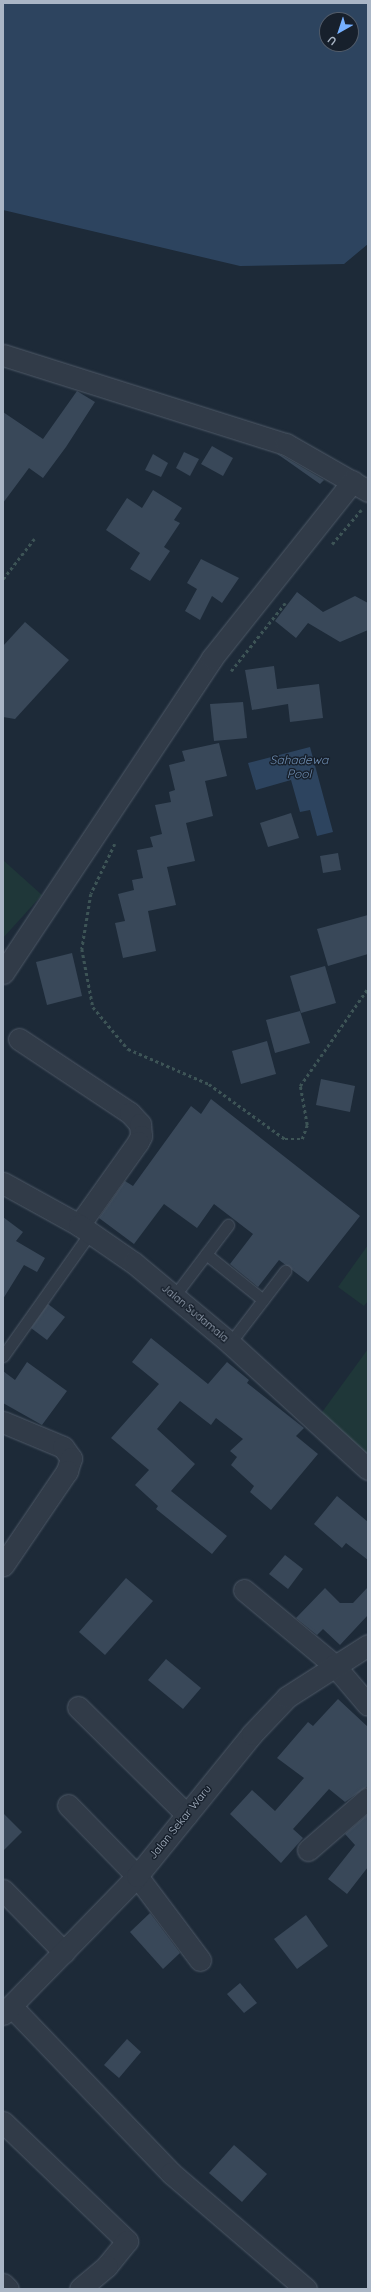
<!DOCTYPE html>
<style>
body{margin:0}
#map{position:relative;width:371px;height:2292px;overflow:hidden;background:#1d2a38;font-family:Quicksand,sans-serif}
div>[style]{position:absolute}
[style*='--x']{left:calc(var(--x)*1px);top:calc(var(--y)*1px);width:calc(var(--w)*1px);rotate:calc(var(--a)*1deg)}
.green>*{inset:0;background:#1f3739}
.water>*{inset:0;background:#2d445f}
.building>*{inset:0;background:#394859}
.path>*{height:2.5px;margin-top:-1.25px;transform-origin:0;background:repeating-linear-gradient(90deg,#3d5456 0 3px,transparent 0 6px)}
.roads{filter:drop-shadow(0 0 1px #4e5967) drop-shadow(0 0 1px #4e5967)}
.lane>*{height:11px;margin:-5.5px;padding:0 5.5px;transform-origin:5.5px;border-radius:5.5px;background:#313b48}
.street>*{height:21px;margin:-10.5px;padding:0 10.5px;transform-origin:10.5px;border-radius:10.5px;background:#313b48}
span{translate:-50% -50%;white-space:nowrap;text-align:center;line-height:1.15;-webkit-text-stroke:3px #17202c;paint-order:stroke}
.street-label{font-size:11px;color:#aab6c6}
.water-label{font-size:12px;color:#6f8eb2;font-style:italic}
.frame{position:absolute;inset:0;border:4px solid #aab6c6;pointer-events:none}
.north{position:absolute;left:319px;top:12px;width:40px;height:40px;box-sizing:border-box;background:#17202c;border:1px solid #525c6a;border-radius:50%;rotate:219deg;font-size:11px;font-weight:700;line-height:16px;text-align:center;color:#aab6c6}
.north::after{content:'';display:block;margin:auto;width:14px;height:18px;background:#76b0ff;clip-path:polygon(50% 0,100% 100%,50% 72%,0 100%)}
</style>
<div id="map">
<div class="green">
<div style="clip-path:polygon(3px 860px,42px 895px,3px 938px)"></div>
<div style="clip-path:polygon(368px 1245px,368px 1301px,364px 1306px,338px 1287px)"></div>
<div style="clip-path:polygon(368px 1349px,368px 1455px,320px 1415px)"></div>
</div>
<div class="water">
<div style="clip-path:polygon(evenodd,3px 3px,368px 3px,368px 244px,344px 264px,240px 266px,3px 210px,3px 3px,327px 20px,351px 20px,351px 44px,327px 44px,327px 20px)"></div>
<div style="clip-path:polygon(310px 747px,333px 832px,317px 836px,310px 810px,300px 812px,291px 780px,256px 790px,248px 763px)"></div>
</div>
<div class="building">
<div style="clip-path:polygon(77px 391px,95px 402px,66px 447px,43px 478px,29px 468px,3px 503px,3px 412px,43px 439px)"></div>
<div style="clip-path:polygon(212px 446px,233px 458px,223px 476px,201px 464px)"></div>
<div style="clip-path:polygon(184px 452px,199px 459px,190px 476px,176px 468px)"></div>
<div style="clip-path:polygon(276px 453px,281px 455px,324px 480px,320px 484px)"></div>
<div style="clip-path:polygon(153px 454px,168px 463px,161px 477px,145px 470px)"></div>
<div style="clip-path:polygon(153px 490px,182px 508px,174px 520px,180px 523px,164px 547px,170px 551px,150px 581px,130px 569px,140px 553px,106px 530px,127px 498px,142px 508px)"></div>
<div style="clip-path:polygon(201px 559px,239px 578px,222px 603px,212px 596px,200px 620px,185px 611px,197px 589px,187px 583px)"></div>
<div style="clip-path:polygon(297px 592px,323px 612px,355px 596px,368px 603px,368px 630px,340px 642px,308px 623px,296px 638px,275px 621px)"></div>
<div style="clip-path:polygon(25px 622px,69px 660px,15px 719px,3px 717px,3px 646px)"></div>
<div style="clip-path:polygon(274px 666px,277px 689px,319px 684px,323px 718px,290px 722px,288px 704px,252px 710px,245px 670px)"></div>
<div style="clip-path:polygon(243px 702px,247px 738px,214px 741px,210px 704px)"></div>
<div style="clip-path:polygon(219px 743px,227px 776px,205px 781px,213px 816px,186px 823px,195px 861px,167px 867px,176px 905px,148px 911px,156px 951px,123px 958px,115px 923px,125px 921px,118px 894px,134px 890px,132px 880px,143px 878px,137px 850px,153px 847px,150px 837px,162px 834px,155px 805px,171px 802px,169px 792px,175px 790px,169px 765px,185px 761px,182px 751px)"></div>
<div style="clip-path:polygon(291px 813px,299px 838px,268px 847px,260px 823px)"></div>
<div style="clip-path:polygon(338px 853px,341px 870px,323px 873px,320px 856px)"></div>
<div style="clip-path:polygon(368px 915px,368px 954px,328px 966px,317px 929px)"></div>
<div style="clip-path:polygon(72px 953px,82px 996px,47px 1005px,36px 962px)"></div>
<div style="clip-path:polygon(325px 966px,336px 1003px,301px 1013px,290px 976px)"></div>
<div style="clip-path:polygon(300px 1011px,310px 1043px,275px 1053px,266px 1020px)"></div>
<div style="clip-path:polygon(267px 1041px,276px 1074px,241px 1084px,232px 1051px)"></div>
<div style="clip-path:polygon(321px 1079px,355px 1086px,350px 1112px,316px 1105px)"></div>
<div style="clip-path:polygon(211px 1099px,360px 1216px,308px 1282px,279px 1260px,258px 1287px,230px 1264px,253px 1234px,214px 1204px,197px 1228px,164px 1204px,134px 1244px,99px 1218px,125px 1181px,133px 1186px,191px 1106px,201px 1114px)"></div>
<div style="clip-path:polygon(3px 1217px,23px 1232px,16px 1241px,45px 1258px,37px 1272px,24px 1265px,3px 1299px)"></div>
<div style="clip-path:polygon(48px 1304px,65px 1317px,47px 1340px,31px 1328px)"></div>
<div style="clip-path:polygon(151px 1338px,208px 1384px,227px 1362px,249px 1380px,247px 1383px,304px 1428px,296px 1436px,318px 1454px,271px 1510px,250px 1492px,254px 1486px,231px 1465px,237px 1457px,230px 1451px,243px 1439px,216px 1418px,211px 1425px,180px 1401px,157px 1429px,195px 1464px,171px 1491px,227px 1536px,212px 1554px,156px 1509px,158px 1506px,135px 1485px,149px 1470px,111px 1438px,159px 1384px,132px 1362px)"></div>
<div style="clip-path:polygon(27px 1362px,67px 1391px,42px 1425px,3px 1403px,3px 1371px,15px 1380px)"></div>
<div style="clip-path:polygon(337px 1496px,368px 1522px,368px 1560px,346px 1543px,342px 1548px,314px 1524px)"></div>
<div style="clip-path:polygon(285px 1555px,303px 1569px,288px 1589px,269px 1574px)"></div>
<div style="clip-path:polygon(126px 1578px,153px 1601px,105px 1655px,79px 1632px)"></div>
<div style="clip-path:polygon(368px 1587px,368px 1615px,340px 1645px,323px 1629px,317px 1635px,296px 1618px,325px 1588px,340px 1603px,353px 1603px)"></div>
<div style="clip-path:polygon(166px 1659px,201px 1688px,183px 1709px,148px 1680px)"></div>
<div style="clip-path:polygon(338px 1699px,368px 1727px,368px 1786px,345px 1802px,329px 1789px,293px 1829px,303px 1838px,281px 1863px,230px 1814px,252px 1790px,275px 1811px,304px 1778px,277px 1758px,308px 1722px,313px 1726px)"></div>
<div style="clip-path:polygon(3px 1813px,22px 1832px,3px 1851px)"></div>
<div style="clip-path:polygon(368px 1814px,368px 1867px,347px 1894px,328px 1879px,355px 1845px,345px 1834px)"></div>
<div style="clip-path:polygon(150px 1913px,180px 1953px,163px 1969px,130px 1932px)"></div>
<div style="clip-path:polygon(306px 1915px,328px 1946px,297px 1969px,274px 1939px)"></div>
<div style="clip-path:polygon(240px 1983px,257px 2003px,244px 2013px,227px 1994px)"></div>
<div style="clip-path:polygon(127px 2039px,141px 2052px,119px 2078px,104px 2065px)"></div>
<div style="clip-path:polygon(234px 2145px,267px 2174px,242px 2202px,209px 2173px)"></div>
</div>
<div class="path">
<div style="--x:332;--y:544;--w:45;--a:-49.5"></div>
<div style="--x:3;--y:579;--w:51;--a:-52.2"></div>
<div style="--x:231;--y:671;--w:87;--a:-51.5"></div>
<div style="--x:115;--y:844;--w:55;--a:115.6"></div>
<div style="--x:91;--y:894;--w:56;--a:99.3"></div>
<div style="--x:82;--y:949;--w:59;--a:79.3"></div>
<div style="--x:93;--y:1007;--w:55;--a:50.2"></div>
<div style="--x:128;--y:1049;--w:88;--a:23.4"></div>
<div style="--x:209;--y:1084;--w:94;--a:35.9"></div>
<div style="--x:285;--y:1139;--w:17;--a:0"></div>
<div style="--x:302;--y:1139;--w:15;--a:-70"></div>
<div style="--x:307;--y:1125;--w:40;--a:-100"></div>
<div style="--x:300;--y:1086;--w:119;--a:-55.2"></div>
</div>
<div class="roads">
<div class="lane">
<div style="--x:206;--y:1254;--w:73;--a:38.9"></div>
<div style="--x:175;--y:1295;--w:88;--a:-52.9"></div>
<div style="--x:230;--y:1343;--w:91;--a:-52.6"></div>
<div style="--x:3;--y:1356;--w:151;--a:-54.7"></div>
</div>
<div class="street">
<div style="--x:3;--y:355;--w:297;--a:17.5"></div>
<div style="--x:286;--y:444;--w:95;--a:29.8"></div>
<div style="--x:3;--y:973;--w:378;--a:-56.4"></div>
<div style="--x:212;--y:658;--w:226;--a:-51.5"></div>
<div style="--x:19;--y:1039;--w:133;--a:33.7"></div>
<div style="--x:130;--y:1113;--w:15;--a:48"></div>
<div style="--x:140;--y:1124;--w:12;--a:85"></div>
<div style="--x:141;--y:1136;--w:7;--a:117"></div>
<div style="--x:138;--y:1142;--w:102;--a:125.4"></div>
<div style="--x:3;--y:1183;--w:87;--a:28.9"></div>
<div style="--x:79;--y:1225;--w:67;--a:34.6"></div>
<div style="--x:134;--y:1263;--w:125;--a:39.8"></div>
<div style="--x:230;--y:1343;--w:187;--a:42.4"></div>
<div style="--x:3;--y:1422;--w:65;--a:22.6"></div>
<div style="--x:63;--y:1447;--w:14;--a:54"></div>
<div style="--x:71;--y:1458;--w:14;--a:107"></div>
<div style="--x:67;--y:1471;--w:114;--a:124.2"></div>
<div style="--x:244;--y:1590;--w:117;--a:39.8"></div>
<div style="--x:334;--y:1665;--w:52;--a:49.6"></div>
<div style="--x:78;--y:1707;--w:153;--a:44.7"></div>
<div style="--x:68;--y:1805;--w:99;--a:45.8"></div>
<div style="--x:137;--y:1876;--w:105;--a:53.1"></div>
<div style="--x:308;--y:1850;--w:79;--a:-40.9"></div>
<div style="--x:3;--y:1890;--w:87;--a:45.5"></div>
<div style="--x:11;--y:2006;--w:231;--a:46.2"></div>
<div style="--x:171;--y:2173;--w:178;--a:40.7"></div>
<div style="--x:3;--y:2014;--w:192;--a:-45.8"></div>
<div style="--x:137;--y:1876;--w:183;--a:-51"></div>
<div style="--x:252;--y:1734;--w:51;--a:-46.6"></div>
<div style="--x:287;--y:1697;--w:96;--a:-32.7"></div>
<div style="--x:3;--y:2122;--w:172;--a:43.8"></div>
<div style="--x:127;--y:2241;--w:32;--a:129"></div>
<div style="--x:107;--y:2266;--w:35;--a:140"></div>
<div style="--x:3;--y:2284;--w:7;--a:45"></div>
</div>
</div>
<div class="street-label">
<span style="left:195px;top:1313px;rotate:40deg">Jalan Sudamala</span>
<span style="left:180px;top:1822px;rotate:-51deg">Jalan Sekar Waru</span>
</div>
<div class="water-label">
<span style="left:299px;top:767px">Sahadewa<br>Pool</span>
</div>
<div class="frame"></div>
<div class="north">U</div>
</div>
